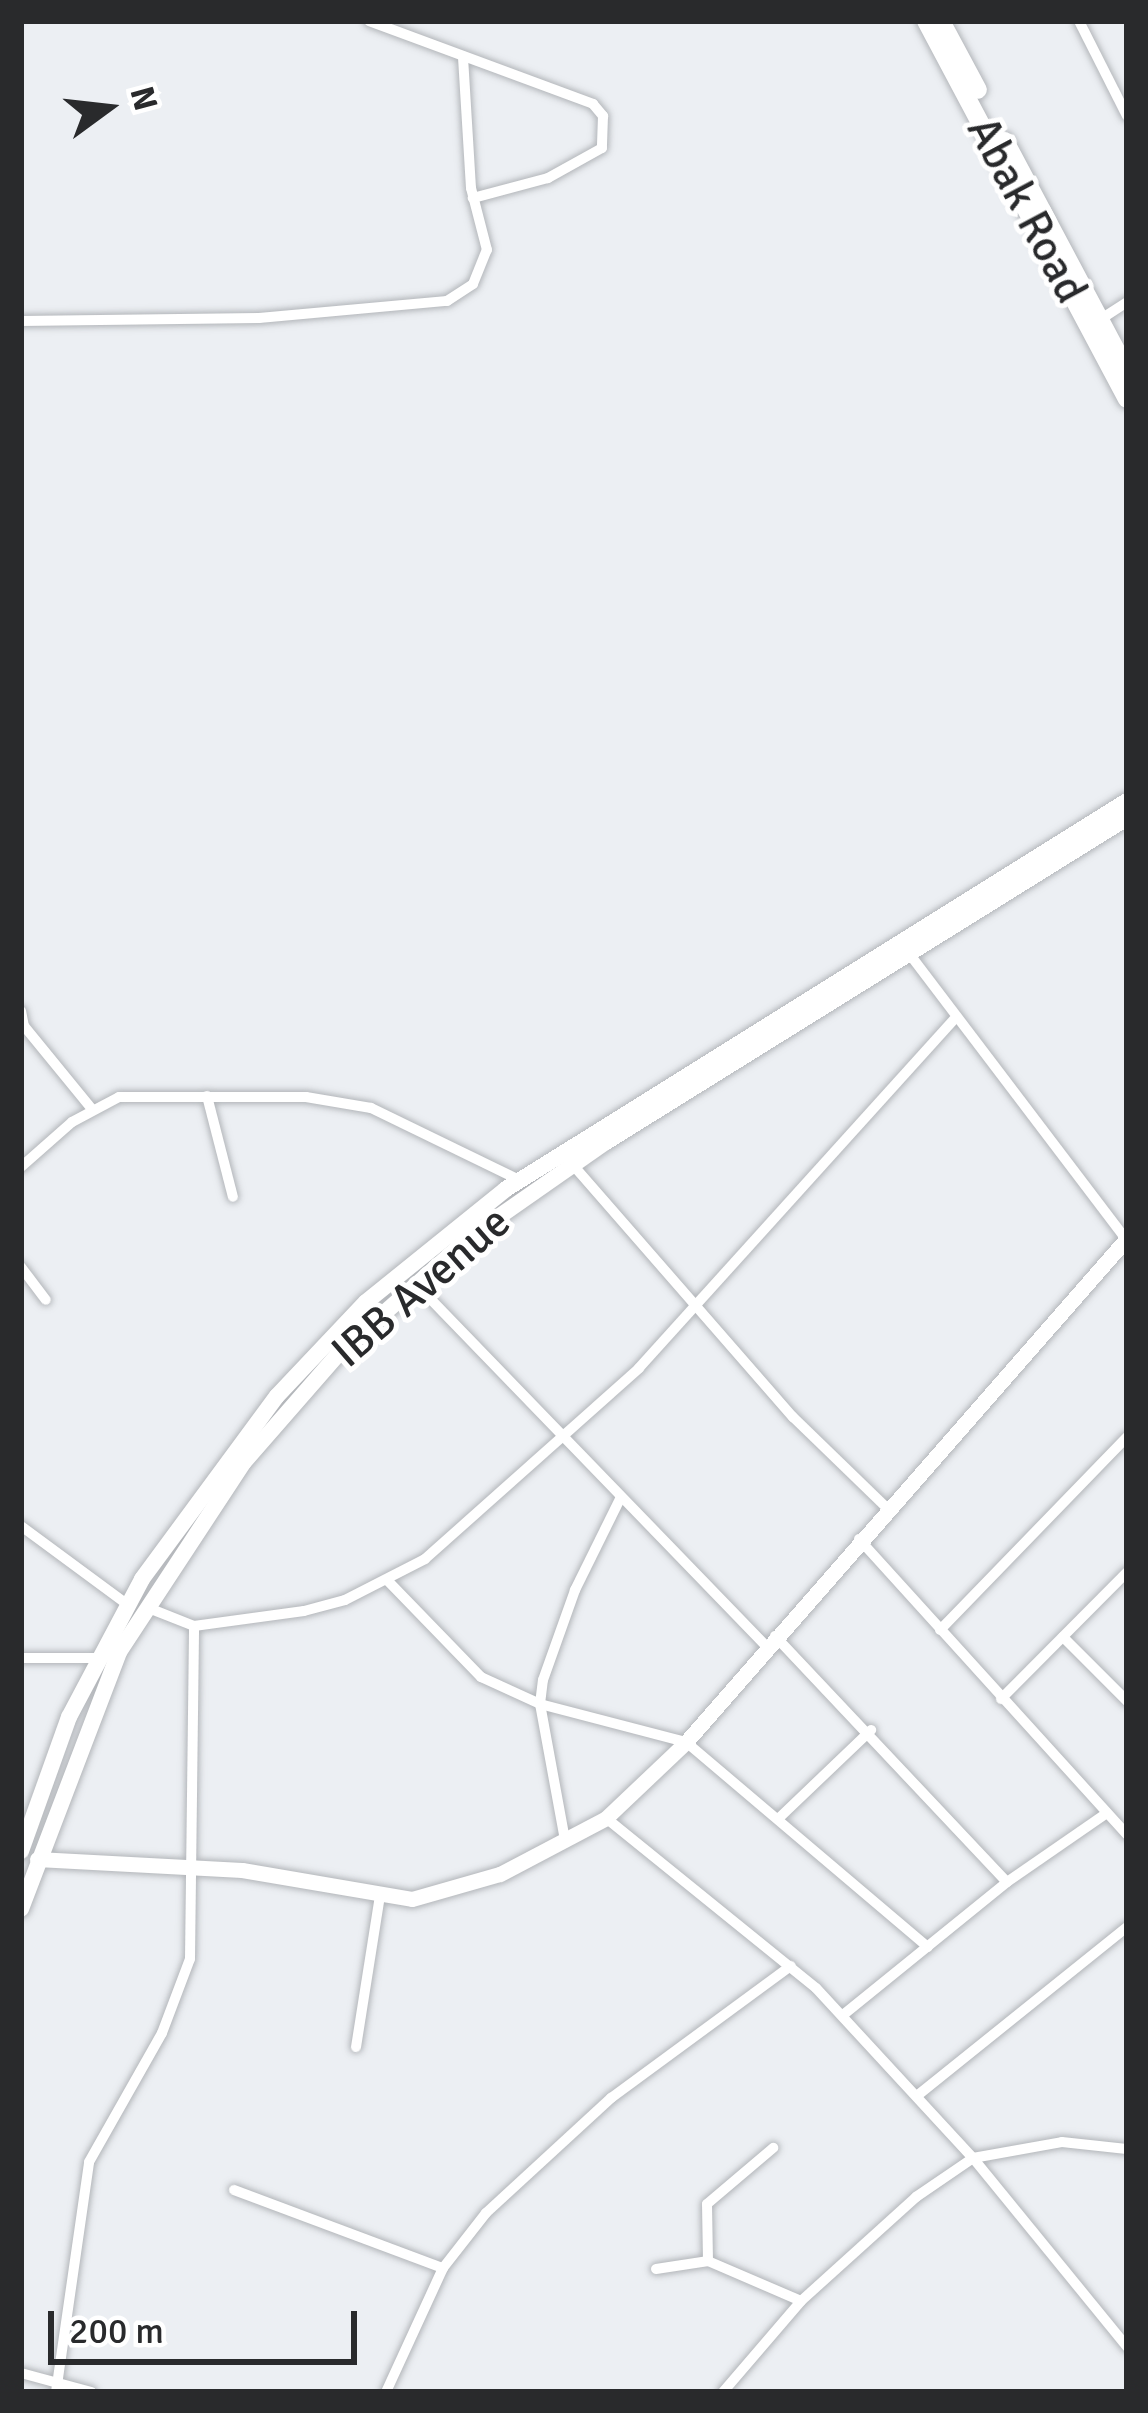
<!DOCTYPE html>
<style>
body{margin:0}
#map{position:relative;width:1148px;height:2413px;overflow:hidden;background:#eceff3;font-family:Signika,sans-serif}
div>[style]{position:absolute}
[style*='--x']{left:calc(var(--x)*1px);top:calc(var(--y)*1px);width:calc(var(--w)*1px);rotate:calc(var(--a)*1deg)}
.roads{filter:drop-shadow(0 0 3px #b3b6ba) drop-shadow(0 0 3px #b3b6ba)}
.street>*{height:10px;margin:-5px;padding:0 5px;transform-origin:5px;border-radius:5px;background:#fff}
.secondary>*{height:15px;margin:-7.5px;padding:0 7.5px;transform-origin:7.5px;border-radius:7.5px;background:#fff}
.primary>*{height:16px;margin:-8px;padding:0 8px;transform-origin:8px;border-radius:8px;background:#fff}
.highway>*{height:18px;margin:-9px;padding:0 9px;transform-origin:9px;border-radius:9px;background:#fff}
span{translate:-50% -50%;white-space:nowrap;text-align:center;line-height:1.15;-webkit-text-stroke:10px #fff;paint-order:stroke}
.street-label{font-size:45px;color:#292a2c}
.frame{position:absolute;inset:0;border:24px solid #292a2c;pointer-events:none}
.north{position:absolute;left:48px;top:48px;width:120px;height:120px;-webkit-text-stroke:9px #fff;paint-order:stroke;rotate:75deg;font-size:33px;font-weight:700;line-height:48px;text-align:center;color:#292a2c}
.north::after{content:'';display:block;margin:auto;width:42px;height:54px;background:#292a2c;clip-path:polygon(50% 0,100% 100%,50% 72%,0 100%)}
.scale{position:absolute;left:48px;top:2311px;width:309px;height:54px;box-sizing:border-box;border:6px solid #292a2c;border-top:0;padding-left:15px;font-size:36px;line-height:42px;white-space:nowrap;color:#292a2c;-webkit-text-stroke:9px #fff;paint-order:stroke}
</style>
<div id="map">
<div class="roads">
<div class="street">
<div style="--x:369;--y:21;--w:239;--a:20.3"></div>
<div style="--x:593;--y:104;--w:16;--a:50"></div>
<div style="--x:603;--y:116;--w:32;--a:92"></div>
<div style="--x:602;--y:148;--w:62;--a:150.9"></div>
<div style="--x:548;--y:178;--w:78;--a:165.1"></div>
<div style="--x:1079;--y:21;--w:106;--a:63.2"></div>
<div style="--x:1101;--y:319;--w:31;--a:-33"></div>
<div style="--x:21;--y:321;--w:238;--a:-0.7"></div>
<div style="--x:259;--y:318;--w:189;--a:-5.2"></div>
<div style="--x:447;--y:301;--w:31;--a:-33"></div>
<div style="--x:473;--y:284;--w:37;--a:-68"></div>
<div style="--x:487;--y:250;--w:64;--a:-104.5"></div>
<div style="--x:471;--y:188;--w:132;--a:-93.5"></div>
<div style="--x:911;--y:956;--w:355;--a:52.8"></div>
<div style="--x:21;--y:1011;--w:15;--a:79"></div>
<div style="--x:24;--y:1026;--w:107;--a:50.7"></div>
<div style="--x:207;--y:1096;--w:104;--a:75.6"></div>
<div style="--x:573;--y:1165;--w:335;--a:48.9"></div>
<div style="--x:793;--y:1417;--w:129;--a:44.1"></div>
<div style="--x:21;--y:1167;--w:68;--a:-41.4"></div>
<div style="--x:72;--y:1122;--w:53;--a:-28"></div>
<div style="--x:119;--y:1097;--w:187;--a:0"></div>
<div style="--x:306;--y:1097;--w:66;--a:9.6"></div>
<div style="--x:371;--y:1108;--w:165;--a:25.9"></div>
<div style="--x:21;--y:1267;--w:41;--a:52.9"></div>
<div style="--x:415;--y:1283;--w:505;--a:45.96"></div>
<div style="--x:21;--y:1526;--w:133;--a:36.4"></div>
<div style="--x:859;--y:1539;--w:399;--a:47.8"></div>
<div style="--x:388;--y:1581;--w:134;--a:45.9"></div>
<div style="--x:481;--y:1677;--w:65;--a:24.6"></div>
<div style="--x:540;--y:1704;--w:151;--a:14.6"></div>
<div style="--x:686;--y:1742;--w:317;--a:40.3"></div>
<div style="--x:146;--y:1607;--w:52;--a:21.6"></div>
<div style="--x:194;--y:1626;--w:111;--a:-7.8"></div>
<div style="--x:304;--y:1611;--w:42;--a:-15"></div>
<div style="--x:345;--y:1600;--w:90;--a:-27.1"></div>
<div style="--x:425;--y:1559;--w:287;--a:-41.7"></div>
<div style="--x:639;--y:1368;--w:470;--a:-47.9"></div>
<div style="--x:940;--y:1630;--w:269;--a:-45.9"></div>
<div style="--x:775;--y:1636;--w:338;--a:46.7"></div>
<div style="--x:1063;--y:1637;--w:91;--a:45"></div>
<div style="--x:21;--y:1658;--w:78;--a:0"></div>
<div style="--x:1001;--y:1699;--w:179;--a:-45.2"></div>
<div style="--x:606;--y:1818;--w:270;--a:39"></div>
<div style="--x:816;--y:1988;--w:231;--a:47.3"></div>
<div style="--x:973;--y:2158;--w:244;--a:50.8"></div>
<div style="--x:778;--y:1819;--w:129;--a:-43.7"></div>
<div style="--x:565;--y:1840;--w:138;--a:-100.4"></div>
<div style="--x:540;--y:1704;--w:24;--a:-83"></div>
<div style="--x:543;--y:1680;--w:96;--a:-70.4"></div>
<div style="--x:575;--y:1590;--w:102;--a:-63.7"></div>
<div style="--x:843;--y:2015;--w:211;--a:-39"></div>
<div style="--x:1007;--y:1882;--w:121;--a:-34.6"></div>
<div style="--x:356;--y:2047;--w:153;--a:-81"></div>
<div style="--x:918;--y:2095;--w:268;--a:-38.8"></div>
<div style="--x:234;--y:2190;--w:223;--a:20.5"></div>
<div style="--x:708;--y:2261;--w:57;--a:-91"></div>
<div style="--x:707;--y:2204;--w:87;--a:-40.3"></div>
<div style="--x:656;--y:2269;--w:53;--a:-8.7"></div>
<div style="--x:708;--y:2261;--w:101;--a:23.3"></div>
<div style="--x:21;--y:2373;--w:73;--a:15.2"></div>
<div style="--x:56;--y:2392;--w:232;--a:-81.8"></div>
<div style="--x:89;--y:2162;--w:148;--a:-60.5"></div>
<div style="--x:162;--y:2033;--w:79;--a:-69.3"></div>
<div style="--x:190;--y:1959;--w:333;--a:-89.3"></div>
<div style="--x:386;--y:2392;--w:136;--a:-65.3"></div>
<div style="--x:443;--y:2268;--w:70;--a:-52"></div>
<div style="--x:486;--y:2213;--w:170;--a:-42.6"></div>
<div style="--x:611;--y:2098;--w:223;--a:-36.3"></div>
<div style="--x:723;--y:2392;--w:120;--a:-49.4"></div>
<div style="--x:801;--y:2301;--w:155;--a:-42.1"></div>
<div style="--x:916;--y:2197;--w:69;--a:-34.4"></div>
<div style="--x:973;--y:2158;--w:90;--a:-10.2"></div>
<div style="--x:1062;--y:2142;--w:65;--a:6.1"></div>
</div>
<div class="secondary">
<div style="--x:37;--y:1859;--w:205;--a:3.1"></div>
<div style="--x:242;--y:1870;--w:172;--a:9.7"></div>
<div style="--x:412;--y:1899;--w:91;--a:-15.9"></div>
<div style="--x:500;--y:1874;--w:120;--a:-27.8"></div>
<div style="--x:606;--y:1818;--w:110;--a:-43.5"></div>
<div style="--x:686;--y:1742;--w:670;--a:-48.81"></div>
</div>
<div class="primary">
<div style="--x:21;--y:1851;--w:142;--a:-70.3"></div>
<div style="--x:69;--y:1717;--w:156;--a:-62.1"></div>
<div style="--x:142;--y:1579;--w:227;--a:-53.6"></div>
<div style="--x:277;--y:1396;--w:129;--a:-46.6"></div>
<div style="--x:366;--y:1302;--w:180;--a:-38.9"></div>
<div style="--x:506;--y:1189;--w:732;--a:-32"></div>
<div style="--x:21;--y:1909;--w:275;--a:-69.1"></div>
<div style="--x:119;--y:1652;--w:227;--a:-56.7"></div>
<div style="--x:244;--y:1462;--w:146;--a:-48.9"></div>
<div style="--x:340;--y:1352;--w:179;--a:-41.4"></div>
<div style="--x:474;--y:1234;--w:161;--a:-34.9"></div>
<div style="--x:606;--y:1142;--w:614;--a:-31.88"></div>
</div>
<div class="highway">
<div style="--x:926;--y:21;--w:428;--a:62"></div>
<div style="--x:941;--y:21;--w:78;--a:61.8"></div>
<div style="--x:1005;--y:141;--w:259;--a:62"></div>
</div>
</div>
<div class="street-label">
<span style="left:1027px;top:210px;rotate:62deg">Abak Road</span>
<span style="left:421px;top:1287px;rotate:-41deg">IBB Avenue</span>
</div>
<div class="frame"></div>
<div class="north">N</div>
<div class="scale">200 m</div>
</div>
